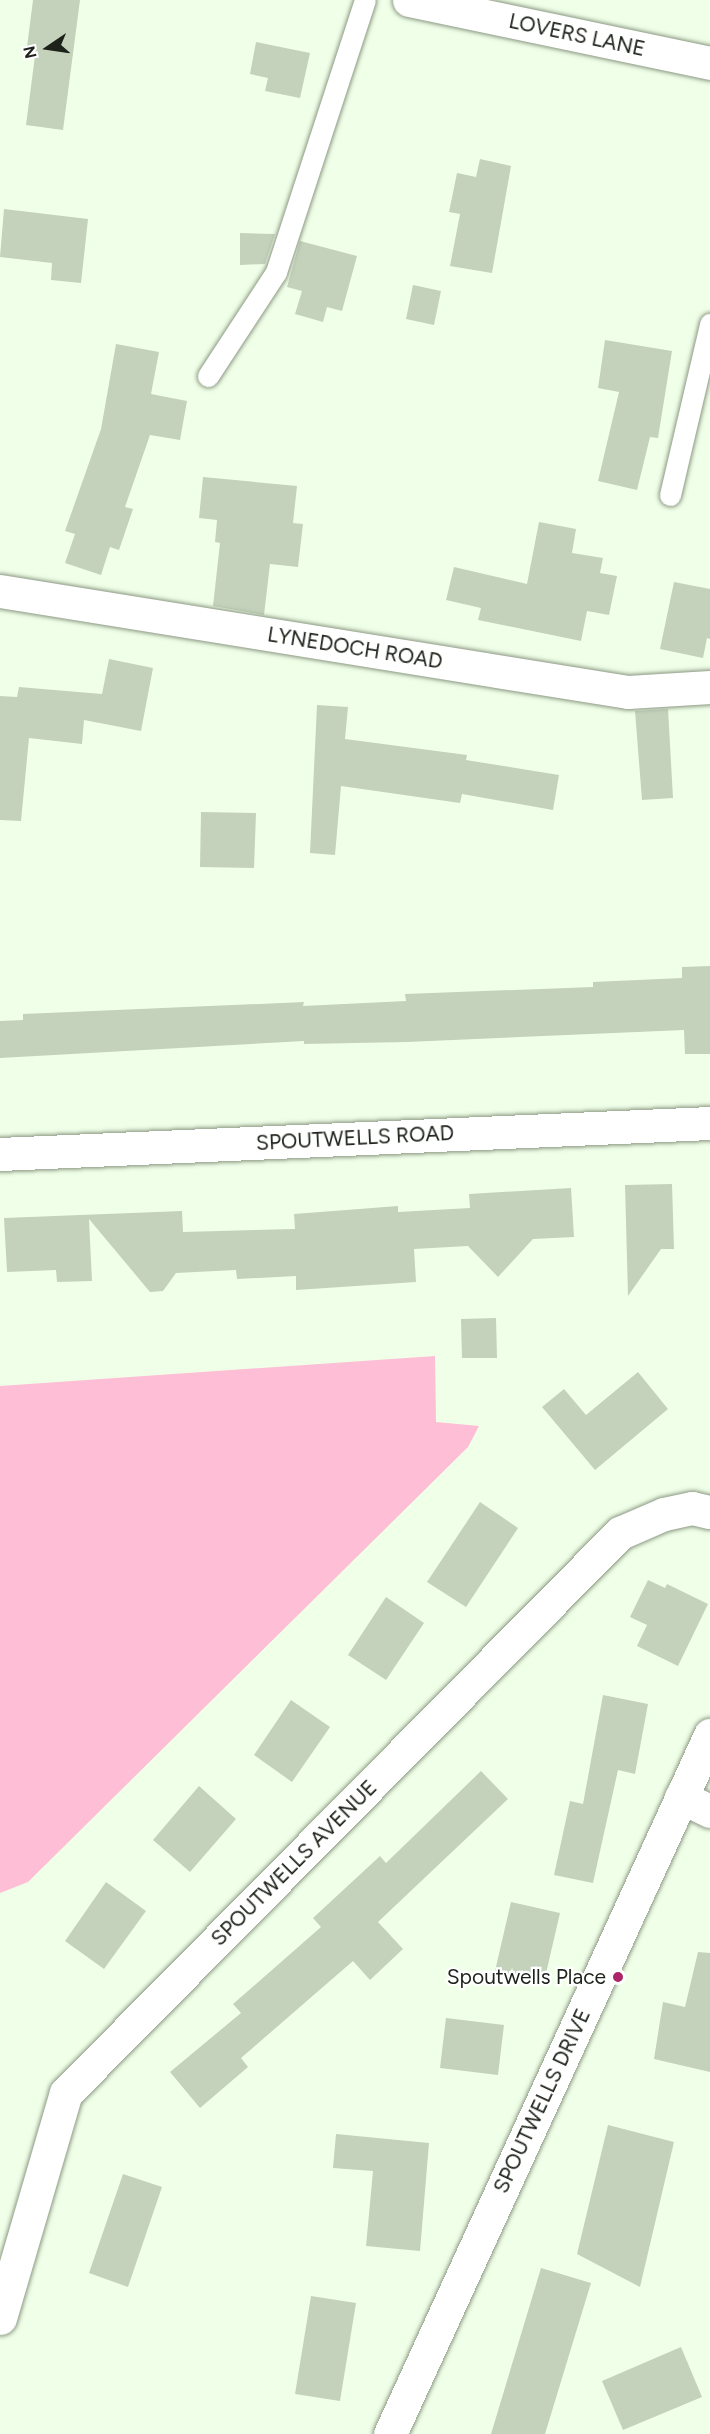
<!DOCTYPE html>
<style>
body{margin:0}
#map{position:relative;width:710px;height:2434px;overflow:hidden;background:#f0ffe8;font-family:Figtree,sans-serif}
div>[style]{position:absolute}
[style*='--x']{left:calc(var(--x)*1px);top:calc(var(--y)*1px);width:calc(var(--w)*1px);rotate:calc(var(--a)*1deg)}
.green>*{inset:0;background:#febed5}
.building>*{inset:0;background:#c4d2bc}
.roads{filter:drop-shadow(0 0 2px #8c9984) drop-shadow(0 0 2px #8c9984)}
.lane>*{height:21px;margin:-10.5px;padding:0 10.5px;transform-origin:10.5px;border-radius:10.5px;background:#fff}
.street>*{height:33px;margin:-16.5px;padding:0 16.5px;transform-origin:16.5px;border-radius:16.5px;background:#fff}
.dots>*{width:16px;height:16px;translate:-50% -50%;box-sizing:border-box;border:3px solid #fff;border-radius:50%}
span{translate:-50% -50%;white-space:nowrap;text-align:center;line-height:1.15;-webkit-text-stroke:4.5px #fff;paint-order:stroke}
.street-label{font-size:21px;color:#1d221a}
.poi-label{font-size:21px;color:#1d221a}
.right{translate:-100% -50%;text-align:right}
.north{position:absolute;left:18px;top:18px;width:60px;height:60px;-webkit-text-stroke:4px #fff;paint-order:stroke;rotate:257deg;font-size:16px;font-weight:700;line-height:24px;text-align:center;color:#1d221a}
.north::after{content:'';display:block;margin:auto;width:21px;height:27px;background:#1d221a;clip-path:polygon(50% 0,100% 100%,50% 72%,0 100%)}
</style>
<div id="map">
<div class="green">
<div style="clip-path:polygon(435px 1356px,436px 1422px,479px 1426px,468px 1447px,28px 1882px,0 1893px,0 1386px)"></div>
</div>
<div class="building">
<div style="clip-path:polygon(33px 0,80px 0,63px 130px,26px 125px,36px 48px,27px 47px)"></div>
<div style="clip-path:polygon(256px 42px,310px 53px,300px 98px,265px 91px,268px 78px,250px 74px)"></div>
<div style="clip-path:polygon(480px 159px,511px 166px,492px 273px,450px 266px,460px 214px,449px 212px,457px 173px,476px 177px)"></div>
<div style="clip-path:polygon(4px 209px,88px 219px,81px 283px,51px 280px,52px 263px,0 257px)"></div>
<div style="clip-path:polygon(240px 233px,275px 234px,265px 264px,240px 265px)"></div>
<div style="clip-path:polygon(300px 241px,357px 256px,342px 311px,327px 307px,323px 322px,295px 314px,302px 291px,287px 287px)"></div>
<div style="clip-path:polygon(413px 285px,441px 291px,434px 325px,406px 319px)"></div>
<div style="clip-path:polygon(605px 340px,672px 351px,658px 438px,650px 437px,637px 490px,598px 481px,619px 392px,598px 388px)"></div>
<div style="clip-path:polygon(116px 344px,159px 352px,151px 394px,187px 401px,180px 440px,150px 435px,125px 507px,133px 509px,119px 550px,110px 547px,101px 575px,65px 563px,75px 534px,65px 531px,101px 429px)"></div>
<div style="clip-path:polygon(203px 477px,297px 486px,293px 523px,303px 524px,298px 567px,270px 564px,264px 615px,213px 606px,220px 543px,215px 542px,217px 520px,199px 518px)"></div>
<div style="clip-path:polygon(539px 522px,576px 529px,572px 553px,603px 558px,600px 573px,617px 576px,609px 615px,587px 611px,581px 641px,478px 620px,481px 608px,446px 600px,454px 567px,527px 584px)"></div>
<div style="clip-path:polygon(674px 582px,710px 589px,710px 639px,707px 638px,703px 658px,660px 649px)"></div>
<div style="clip-path:polygon(109px 659px,153px 668px,141px 731px,84px 720px,82px 744px,29px 738px,21px 821px,0 820px,0 696px,17px 697px,19px 687px,102px 694px)"></div>
<div style="clip-path:polygon(317px 705px,348px 707px,345px 739px,467px 755px,466px 760px,559px 775px,553px 810px,462px 794px,460px 803px,341px 786px,335px 855px,310px 853px)"></div>
<div style="clip-path:polygon(668px 709px,673px 798px,642px 800px,635px 711px)"></div>
<div style="clip-path:polygon(201px 812px,256px 813px,254px 868px,200px 867px)"></div>
<div style="clip-path:polygon(710px 966px,710px 1054px,685px 1054px,684px 1030px,407px 1042px,304px 1044px,304px 1041px,0 1058px,0 1021px,23px 1020px,23px 1014px,304px 1002px,303px 1006px,406px 1001px,405px 994px,593px 987px,593px 982px,682px 978px,682px 967px)"></div>
<div style="clip-path:polygon(672px 1184px,674px 1249px,661px 1249px,628px 1296px,625px 1185px)"></div>
<div style="clip-path:polygon(571px 1188px,574px 1237px,533px 1239px,498px 1277px,468px 1246px,414px 1249px,416px 1282px,296px 1290px,296px 1276px,237px 1279px,236px 1270px,176px 1273px,163px 1291px,150px 1292px,89px 1219px,92px 1281px,57px 1282px,56px 1270px,7px 1272px,4px 1218px,182px 1211px,183px 1232px,295px 1229px,294px 1214px,398px 1206px,398px 1212px,470px 1208px,469px 1194px)"></div>
<div style="clip-path:polygon(496px 1318px,497px 1358px,462px 1358px,461px 1319px)"></div>
<div style="clip-path:polygon(638px 1372px,668px 1409px,595px 1470px,542px 1407px,564px 1389px,586px 1415px)"></div>
<div style="clip-path:polygon(480px 1502px,518px 1528px,466px 1607px,427px 1582px)"></div>
<div style="clip-path:polygon(648px 1580px,665px 1588px,667px 1584px,708px 1604px,678px 1666px,637px 1646px,647px 1625px,630px 1617px)"></div>
<div style="clip-path:polygon(386px 1597px,424px 1623px,386px 1680px,348px 1655px)"></div>
<div style="clip-path:polygon(603px 1695px,648px 1704px,635px 1774px,618px 1770px,593px 1883px,554px 1875px,570px 1801px,583px 1804px)"></div>
<div style="clip-path:polygon(291px 1700px,330px 1727px,292px 1782px,254px 1755px)"></div>
<div style="clip-path:polygon(481px 1771px,508px 1799px,378px 1922px,403px 1949px,370px 1980px,353px 1961px,241px 2058px,248px 2067px,200px 2108px,170px 2072px,241px 2013px,233px 2004px,321px 1927px,313px 1918px,380px 1856px,386px 1863px)"></div>
<div style="clip-path:polygon(199px 1786px,236px 1819px,190px 1872px,153px 1840px)"></div>
<div style="clip-path:polygon(106px 1882px,146px 1911px,104px 1969px,65px 1941px)"></div>
<div style="clip-path:polygon(511px 1902px,560px 1913px,544px 1982px,495px 1971px)"></div>
<div style="clip-path:polygon(698px 1952px,710px 1953px,710px 2072px,654px 2059px,663px 2002px,685px 2007px)"></div>
<div style="clip-path:polygon(446px 2018px,504px 2025px,498px 2075px,440px 2068px)"></div>
<div style="clip-path:polygon(608px 2125px,674px 2142px,640px 2287px,577px 2254px)"></div>
<div style="clip-path:polygon(336px 2134px,429px 2143px,420px 2251px,366px 2246px,373px 2171px,333px 2168px)"></div>
<div style="clip-path:polygon(123px 2174px,162px 2187px,128px 2287px,89px 2273px)"></div>
<div style="clip-path:polygon(541px 2268px,591px 2283px,545px 2434px,491px 2434px)"></div>
<div style="clip-path:polygon(311px 2296px,356px 2303px,340px 2401px,295px 2394px)"></div>
<div style="clip-path:polygon(681px 2347px,702px 2397px,623px 2430px,602px 2381px)"></div>
</div>
<div class="roads">
<div class="lane">
<div style="--x:208;--y:376;--w:124;--a:-56.8"></div>
<div style="--x:276;--y:272;--w:286;--a:-71.9"></div>
<div style="--x:670;--y:495;--w:176;--a:-76.8"></div>
</div>
<div class="street">
<div style="--x:409;--y:0;--w:308;--a:11.8"></div>
<div style="--x:0;--y:591;--w:636;--a:9.14"></div>
<div style="--x:628;--y:692;--w:82;--a:-3.5"></div>
<div style="--x:0;--y:1154;--w:711;--a:-2.5"></div>
<div style="--x:681;--y:1797;--w:32;--a:26"></div>
<div style="--x:0;--y:2318;--w:234;--a:-73.7"></div>
<div style="--x:66;--y:2093;--w:788;--a:-45.31"></div>
<div style="--x:620;--y:1533;--w:48;--a:-23.4"></div>
<div style="--x:664;--y:1514;--w:29;--a:-12"></div>
<div style="--x:692;--y:1508;--w:18;--a:13"></div>
<div style="--x:390;--y:2434;--w:769;--a:-65.4"></div>
</div>
</div>
<div class="dots">
<div style="left:618px;top:1977px;background:#ac2468"></div>
</div>
<div class="street-label">
<span style="left:577px;top:35px;rotate:12deg">LOVERS LANE</span>
<span style="left:355px;top:648px;rotate:9deg">LYNEDOCH ROAD</span>
<span style="left:355px;top:1138px;rotate:-3deg">SPOUTWELLS ROAD</span>
<span style="left:294px;top:1863px;rotate:-45deg">SPOUTWELLS AVENUE</span>
<span style="left:542px;top:2101px;rotate:-65deg">SPOUTWELLS DRIVE</span>
</div>
<div class="poi-label">
<span class="right" style="left:606px;top:1977px">Spoutwells Place</span>
</div>
<div class="north">N</div>
</div>
